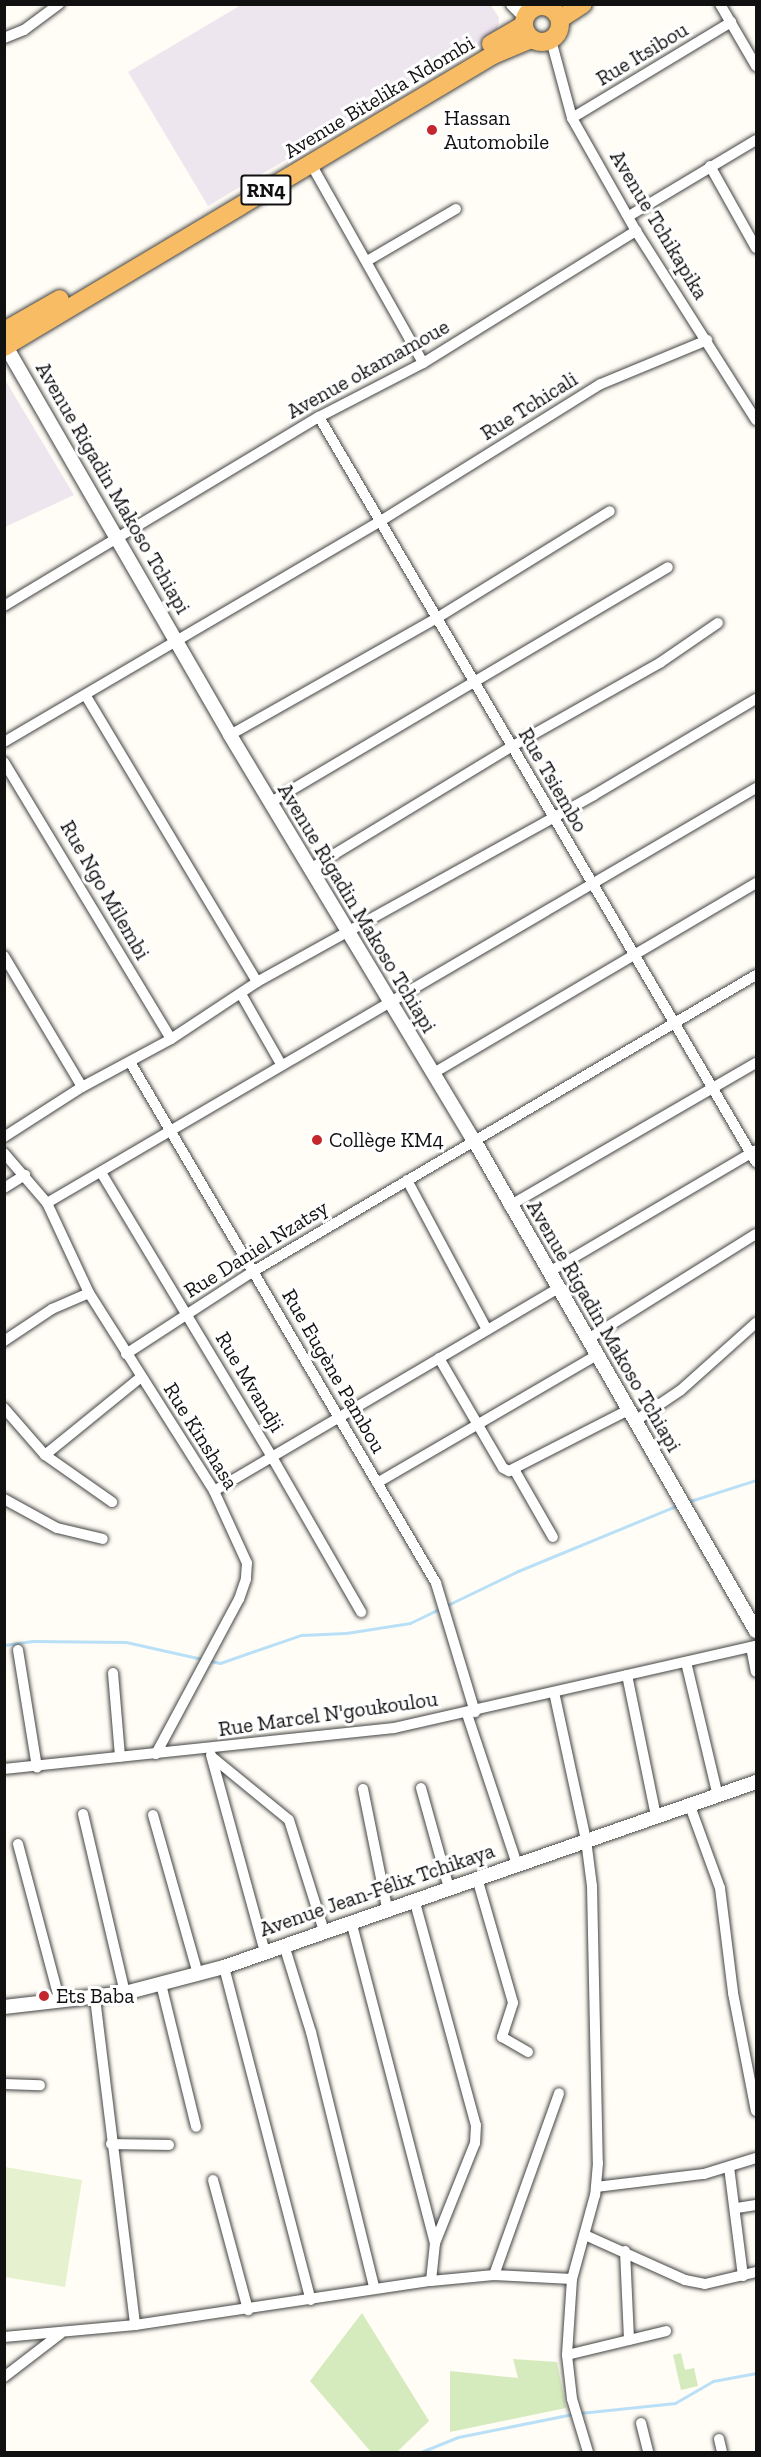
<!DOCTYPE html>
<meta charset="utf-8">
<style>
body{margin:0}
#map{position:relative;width:761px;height:2457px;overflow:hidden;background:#fffdf5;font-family:"Zilla Slab",serif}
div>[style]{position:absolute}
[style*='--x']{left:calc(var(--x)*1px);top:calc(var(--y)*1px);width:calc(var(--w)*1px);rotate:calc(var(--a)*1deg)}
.industrial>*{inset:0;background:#eee6ef}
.green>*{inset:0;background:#d5ebbd}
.pitch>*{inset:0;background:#e6f2cf}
.stream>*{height:3px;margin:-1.5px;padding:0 1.5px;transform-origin:1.5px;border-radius:1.5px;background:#b9e0f7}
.roads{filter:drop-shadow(0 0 2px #444) drop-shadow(0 0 2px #444)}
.minor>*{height:10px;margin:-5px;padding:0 5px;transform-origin:5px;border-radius:5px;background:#fff}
.tertiary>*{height:14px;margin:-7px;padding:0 7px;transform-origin:7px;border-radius:7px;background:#fff}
.trunk>*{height:18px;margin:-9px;padding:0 9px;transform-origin:9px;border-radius:9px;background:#f7bc64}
.trunk>.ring{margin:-9px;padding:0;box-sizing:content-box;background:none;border:18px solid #f7bc64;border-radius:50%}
.dots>*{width:16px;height:16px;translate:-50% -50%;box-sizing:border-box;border:3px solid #fff;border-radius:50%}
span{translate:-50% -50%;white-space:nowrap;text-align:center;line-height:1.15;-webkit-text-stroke:6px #fff;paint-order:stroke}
.shield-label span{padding:2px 4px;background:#fff;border:2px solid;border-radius:4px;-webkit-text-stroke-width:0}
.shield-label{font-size:20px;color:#111;font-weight:700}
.street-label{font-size:21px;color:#111}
.poi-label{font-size:21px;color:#111}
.left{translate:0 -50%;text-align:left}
.frame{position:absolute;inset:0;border:6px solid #111;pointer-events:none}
</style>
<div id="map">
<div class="industrial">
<div style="clip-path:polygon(241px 5px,491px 5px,499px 18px,497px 35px,208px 206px,128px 72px)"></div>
<div style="clip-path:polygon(4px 378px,74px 495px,5px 527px,4px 527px)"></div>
</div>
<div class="green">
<div style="clip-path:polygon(362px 2313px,429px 2421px,397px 2452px,371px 2452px,310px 2381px)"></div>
<div style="clip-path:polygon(681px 2353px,685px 2370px,694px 2368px,698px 2386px,681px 2390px,673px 2355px)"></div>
<div style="clip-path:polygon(513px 2359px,557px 2362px,566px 2408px,450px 2432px,450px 2371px,518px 2378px)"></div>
</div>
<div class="pitch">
<div style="clip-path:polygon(5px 2167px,82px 2180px,65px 2287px,5px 2277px)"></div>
</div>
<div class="stream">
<div style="--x:687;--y:1502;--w:72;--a:-17.7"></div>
<div style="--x:4;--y:1645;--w:29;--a:-8"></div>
<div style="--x:33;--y:1641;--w:93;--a:0.6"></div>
<div style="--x:126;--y:1642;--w:96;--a:12.6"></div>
<div style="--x:220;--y:1663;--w:86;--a:-19.1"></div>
<div style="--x:301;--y:1635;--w:45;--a:-2.5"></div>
<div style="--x:346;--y:1633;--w:65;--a:-8.9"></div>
<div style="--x:410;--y:1623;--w:120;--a:-25.7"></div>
<div style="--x:518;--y:1571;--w:173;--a:-22.4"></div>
<div style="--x:580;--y:2413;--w:96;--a:-6"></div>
<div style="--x:675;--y:2403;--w:44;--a:-30.1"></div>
<div style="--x:713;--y:2381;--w:44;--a:-10.5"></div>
<div style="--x:421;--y:2452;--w:40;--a:-22"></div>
<div style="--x:458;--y:2437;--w:117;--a:-11.3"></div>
</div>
<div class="roads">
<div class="minor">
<div style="--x:720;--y:4;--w:72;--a:59.9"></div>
<div style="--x:4;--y:38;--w:22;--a:-22"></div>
<div style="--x:24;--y:30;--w:44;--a:-36.6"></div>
<div style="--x:551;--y:40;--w:81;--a:74.9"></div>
<div style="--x:572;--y:118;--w:130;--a:60.5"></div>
<div style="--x:636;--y:231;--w:224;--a:57.6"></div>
<div style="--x:572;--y:118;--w:186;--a:-31.1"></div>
<div style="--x:311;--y:164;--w:228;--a:60.6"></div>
<div style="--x:710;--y:166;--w:94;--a:60.7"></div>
<div style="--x:629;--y:216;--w:148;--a:-30.9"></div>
<div style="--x:367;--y:261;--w:103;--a:-30.3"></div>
<div style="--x:319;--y:417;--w:864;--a:59.61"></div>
<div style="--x:4;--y:606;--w:367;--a:-31"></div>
<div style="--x:319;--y:417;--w:117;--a:-27.4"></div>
<div style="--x:423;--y:363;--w:251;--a:-31.8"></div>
<div style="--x:86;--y:696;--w:333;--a:59.1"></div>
<div style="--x:230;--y:735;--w:238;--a:-29.5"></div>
<div style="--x:437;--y:618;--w:203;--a:-31.7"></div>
<div style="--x:4;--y:742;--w:435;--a:-30.4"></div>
<div style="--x:379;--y:522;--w:261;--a:-31.9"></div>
<div style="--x:601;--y:384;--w:115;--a:-22.5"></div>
<div style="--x:4;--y:762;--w:323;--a:58.9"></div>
<div style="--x:271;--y:802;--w:461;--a:-30.6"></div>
<div style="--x:310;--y:869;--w:235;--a:-31.3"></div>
<div style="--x:511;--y:747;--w:172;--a:-29.5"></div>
<div style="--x:661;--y:662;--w:69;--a:-34.4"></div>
<div style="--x:4;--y:956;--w:152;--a:59.2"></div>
<div style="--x:241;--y:994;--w:81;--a:60.3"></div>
<div style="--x:130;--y:1062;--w:604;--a:59.57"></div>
<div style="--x:436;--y:1583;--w:135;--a:73.2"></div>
<div style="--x:432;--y:1074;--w:376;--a:-30.5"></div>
<div style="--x:4;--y:1137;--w:93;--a:-32.7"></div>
<div style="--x:82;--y:1087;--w:101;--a:-28.3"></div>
<div style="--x:171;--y:1039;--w:103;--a:-33.5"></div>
<div style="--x:257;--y:982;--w:385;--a:-29"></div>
<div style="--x:594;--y:795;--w:188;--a:-30.7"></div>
<div style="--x:4;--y:1153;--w:66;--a:49.3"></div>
<div style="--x:47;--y:1203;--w:99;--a:65"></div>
<div style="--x:89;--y:1293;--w:234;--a:57.7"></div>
<div style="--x:214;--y:1491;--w:79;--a:65.4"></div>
<div style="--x:247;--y:1563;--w:16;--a:94"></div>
<div style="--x:246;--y:1579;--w:21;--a:109"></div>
<div style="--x:239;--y:1599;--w:176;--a:118.2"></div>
<div style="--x:102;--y:1174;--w:330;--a:59"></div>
<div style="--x:272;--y:1457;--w:179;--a:60.1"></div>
<div style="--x:407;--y:1180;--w:170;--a:61.9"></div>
<div style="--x:4;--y:1188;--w:25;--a:-32"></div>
<div style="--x:47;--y:1203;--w:822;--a:-30.34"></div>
<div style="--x:509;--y:1206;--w:285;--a:-30.1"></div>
<div style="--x:549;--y:1272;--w:240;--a:-30.5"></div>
<div style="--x:588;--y:1339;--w:198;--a:-32"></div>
<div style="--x:4;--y:1341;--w:58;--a:-33.7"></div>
<div style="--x:52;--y:1309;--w:40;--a:-23.4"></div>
<div style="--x:126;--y:1354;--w:153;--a:-33"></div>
<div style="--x:254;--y:1271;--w:583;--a:-30.53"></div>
<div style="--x:439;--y:1358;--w:127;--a:59.8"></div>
<div style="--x:503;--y:1468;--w:7;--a:27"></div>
<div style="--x:509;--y:1471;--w:134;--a:-27.1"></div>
<div style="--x:4;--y:1408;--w:62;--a:48.9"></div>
<div style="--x:45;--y:1455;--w:82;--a:35"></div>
<div style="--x:635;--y:1421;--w:55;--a:-34"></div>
<div style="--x:681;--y:1390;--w:101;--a:-41.8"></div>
<div style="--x:45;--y:1455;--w:124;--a:-39.1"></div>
<div style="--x:515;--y:1471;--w:76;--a:60.1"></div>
<div style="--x:377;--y:1483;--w:255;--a:-30.2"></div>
<div style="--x:214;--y:1491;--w:399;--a:-30.5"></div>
<div style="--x:4;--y:1499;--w:60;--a:28.7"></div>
<div style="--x:57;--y:1528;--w:47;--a:13.4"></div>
<div style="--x:751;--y:1647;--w:25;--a:79"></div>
<div style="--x:18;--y:1650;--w:119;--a:80.8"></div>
<div style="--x:686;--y:1662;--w:138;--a:76.6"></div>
<div style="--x:113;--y:1673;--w:84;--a:85.2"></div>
<div style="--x:627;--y:1675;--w:144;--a:78.4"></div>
<div style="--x:554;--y:1692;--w:151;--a:77.8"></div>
<div style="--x:586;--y:1840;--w:46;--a:82.6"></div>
<div style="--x:592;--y:1886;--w:277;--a:88.8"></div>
<div style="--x:598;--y:2163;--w:32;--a:95"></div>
<div style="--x:595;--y:2195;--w:87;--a:105.3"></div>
<div style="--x:572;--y:2279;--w:76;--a:93.8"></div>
<div style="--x:567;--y:2355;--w:44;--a:83.5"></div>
<div style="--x:572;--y:2399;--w:55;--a:73.2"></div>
<div style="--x:467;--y:1714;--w:158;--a:71.6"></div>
<div style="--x:211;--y:1755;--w:204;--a:74.7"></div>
<div style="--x:212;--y:1757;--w:99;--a:39.3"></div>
<div style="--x:289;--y:1820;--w:116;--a:72.5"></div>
<div style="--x:4;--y:1769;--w:392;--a:-6"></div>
<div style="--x:394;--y:1728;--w:371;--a:-12.8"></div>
<div style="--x:421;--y:1788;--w:104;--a:74.4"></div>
<div style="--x:363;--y:1789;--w:121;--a:78.6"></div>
<div style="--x:690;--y:1806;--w:87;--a:69.9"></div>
<div style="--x:720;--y:1888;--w:106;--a:82.9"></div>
<div style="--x:733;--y:1993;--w:120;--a:79"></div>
<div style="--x:83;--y:1814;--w:184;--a:76.8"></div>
<div style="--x:153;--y:1815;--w:165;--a:74.2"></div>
<div style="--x:18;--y:1844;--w:163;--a:75.1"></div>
<div style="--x:477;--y:1878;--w:130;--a:73.9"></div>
<div style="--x:513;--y:2003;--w:36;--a:108"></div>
<div style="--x:502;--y:2037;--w:30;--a:30"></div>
<div style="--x:414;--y:1899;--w:234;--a:74.7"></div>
<div style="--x:476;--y:2125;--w:18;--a:93"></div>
<div style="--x:475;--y:2143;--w:108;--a:111.8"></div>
<div style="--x:351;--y:1921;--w:333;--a:75.4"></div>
<div style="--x:435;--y:2243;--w:38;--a:96"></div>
<div style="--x:284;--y:1945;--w:91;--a:72.8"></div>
<div style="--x:311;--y:2032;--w:263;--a:76.1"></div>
<div style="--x:224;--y:1967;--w:344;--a:75.4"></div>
<div style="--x:161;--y:1984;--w:147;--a:76.2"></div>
<div style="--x:95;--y:1998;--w:329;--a:83"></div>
<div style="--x:135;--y:2325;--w:299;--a:-8.5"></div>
<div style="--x:431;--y:2281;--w:63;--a:-5.4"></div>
<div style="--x:494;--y:2275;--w:78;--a:2.9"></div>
<div style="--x:4;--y:2084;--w:36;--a:2"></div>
<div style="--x:111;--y:2144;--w:58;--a:1"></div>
<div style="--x:729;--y:2167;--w:110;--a:82.7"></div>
<div style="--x:213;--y:2180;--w:135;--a:74.9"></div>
<div style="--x:596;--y:2187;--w:109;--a:-6.9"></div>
<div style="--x:704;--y:2174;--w:54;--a:-17.1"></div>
<div style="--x:737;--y:2208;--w:19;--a:-9"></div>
<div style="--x:585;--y:2235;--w:110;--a:24.2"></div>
<div style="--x:685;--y:2280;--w:20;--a:11"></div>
<div style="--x:705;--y:2284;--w:52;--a:-13.2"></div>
<div style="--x:625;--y:2251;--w:89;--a:87.4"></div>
<div style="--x:494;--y:2275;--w:193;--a:-70.3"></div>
<div style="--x:4;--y:2337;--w:132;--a:-5.2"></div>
<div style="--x:567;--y:2355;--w:102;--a:-13.6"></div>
<div style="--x:4;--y:2377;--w:71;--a:-37.5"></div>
<div style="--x:641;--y:2423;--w:30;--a:76"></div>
<div style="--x:719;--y:2439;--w:13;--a:77"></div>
</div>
<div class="tertiary">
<div style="--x:513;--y:4;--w:17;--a:45"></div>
<div style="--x:540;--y:4;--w:3;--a:45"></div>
<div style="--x:4;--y:343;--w:452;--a:60"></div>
<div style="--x:230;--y:735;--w:475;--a:59"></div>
<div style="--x:475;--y:1142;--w:564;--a:60.12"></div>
<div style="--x:4;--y:2007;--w:122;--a:-6.6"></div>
<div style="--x:125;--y:1993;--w:102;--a:-14.7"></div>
<div style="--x:224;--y:1967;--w:563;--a:-19.17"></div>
</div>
<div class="trunk">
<div class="ring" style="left:524px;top:6px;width:18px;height:18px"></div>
<div style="--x:560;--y:19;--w:27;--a:-33"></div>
<div style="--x:491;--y:44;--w:38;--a:-30"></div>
<div style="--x:4;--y:331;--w:64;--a:-29.7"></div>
<div style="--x:4;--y:347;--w:570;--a:-30.84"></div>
<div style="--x:493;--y:55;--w:41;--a:-22.8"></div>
</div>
</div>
<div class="dots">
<div style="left:432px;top:130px;background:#c4262e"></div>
<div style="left:317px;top:1140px;background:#c4262e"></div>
<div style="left:44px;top:1996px;background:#c4262e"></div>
</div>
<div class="shield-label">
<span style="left:266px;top:190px">RN4</span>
</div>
<div class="street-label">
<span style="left:642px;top:54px;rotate:-31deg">Rue Itsibou</span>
<span style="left:379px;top:97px;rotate:-31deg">Avenue Bitelika Ndombi</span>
<span style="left:659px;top:225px;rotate:59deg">Avenue Tchikapika</span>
<span style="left:368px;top:369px;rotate:-29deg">Avenue okamamoue</span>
<span style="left:529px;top:406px;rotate:-32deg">Rue Tchicali</span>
<span style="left:113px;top:488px;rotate:60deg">Avenue Rigadin Makoso Tchiapi</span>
<span style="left:553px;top:780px;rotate:60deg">Rue Tsiembo</span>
<span style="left:105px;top:890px;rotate:60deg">Rue Ngo Milembi</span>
<span style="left:357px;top:908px;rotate:59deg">Avenue Rigadin Makoso Tchiapi</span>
<span style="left:256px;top:1249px;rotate:-32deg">Rue Daniel Nzatsy</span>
<span style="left:604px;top:1326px;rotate:60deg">Avenue Rigadin Makoso Tchiapi</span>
<span style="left:334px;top:1371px;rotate:60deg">Rue Eugène Pambou</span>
<span style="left:250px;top:1382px;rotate:59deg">Rue Mvandji</span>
<span style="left:201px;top:1436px;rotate:58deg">Rue Kinshasa</span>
<span style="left:328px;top:1714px;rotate:-8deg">Rue Marcel N'goukoulou</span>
<span style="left:377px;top:1890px;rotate:-19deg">Avenue Jean-Félix Tchikaya</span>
</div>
<div class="poi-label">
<span class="left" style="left:444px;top:130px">Hassan<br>Automobile</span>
<span class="left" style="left:329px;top:1140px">Collège KM4</span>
<span class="left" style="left:56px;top:1996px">Ets Baba</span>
</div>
<div class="frame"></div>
</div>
